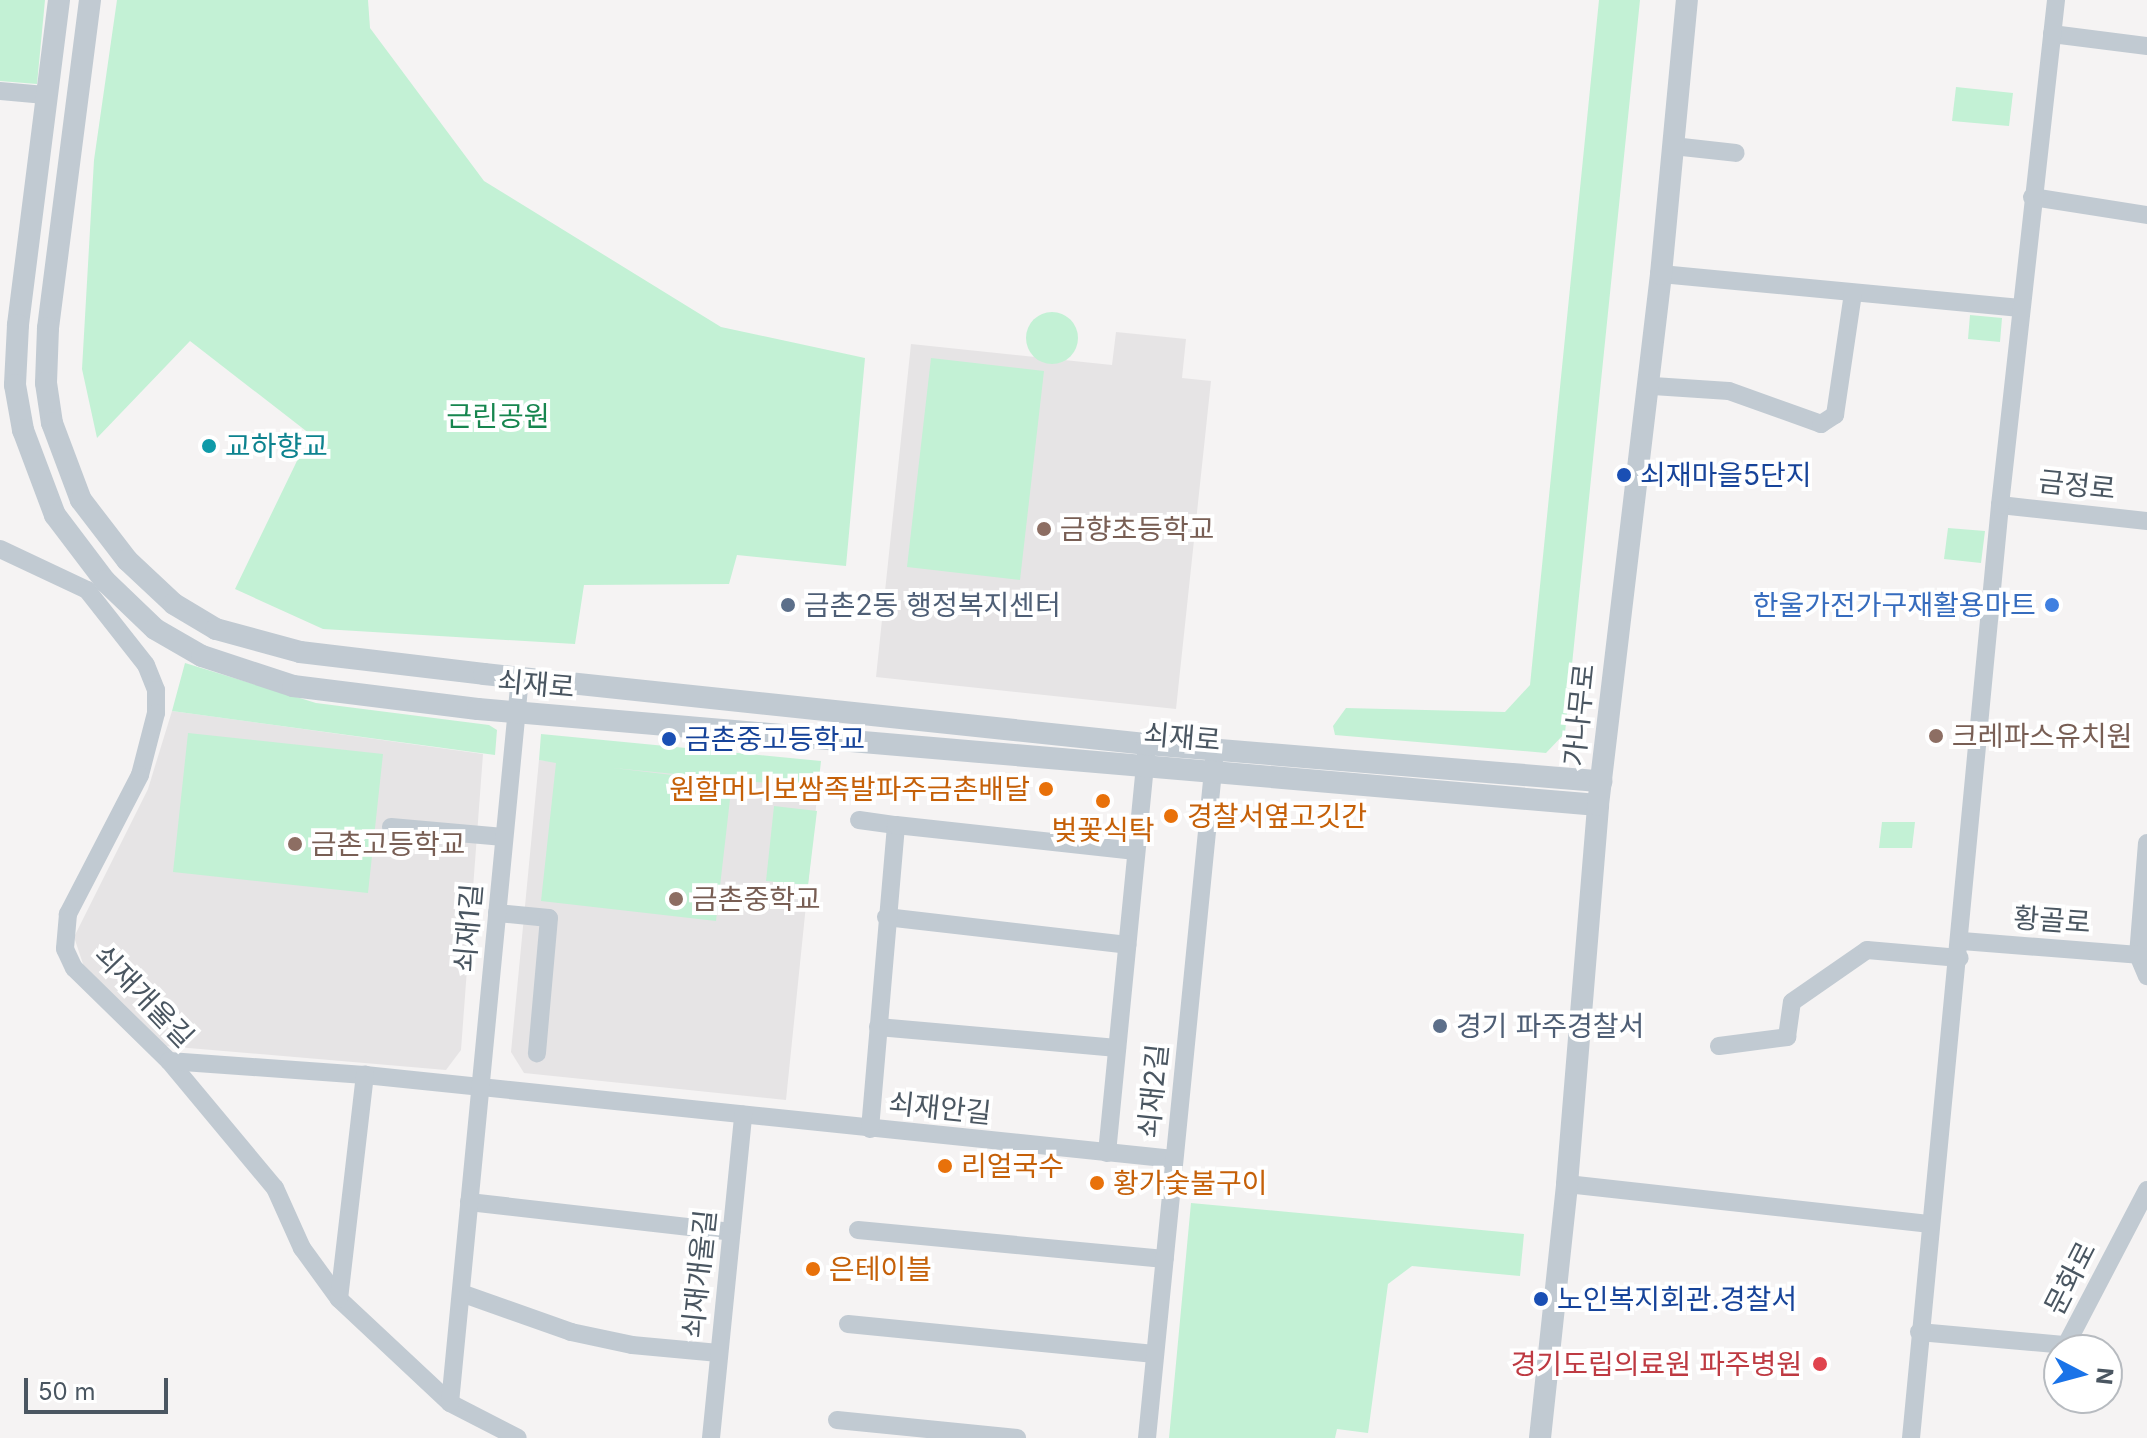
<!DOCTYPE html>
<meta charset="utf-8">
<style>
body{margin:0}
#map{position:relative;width:2147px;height:1438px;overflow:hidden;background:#f5f3f3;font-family:Inter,"Noto Sans KR",sans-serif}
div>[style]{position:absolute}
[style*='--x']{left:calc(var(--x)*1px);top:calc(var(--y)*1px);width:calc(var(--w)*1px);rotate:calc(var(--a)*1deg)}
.education>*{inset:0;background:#e6e4e5}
.green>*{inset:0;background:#c3f1d5}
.round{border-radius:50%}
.minor>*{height:18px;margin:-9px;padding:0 9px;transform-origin:9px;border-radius:9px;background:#c1cad2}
.tertiary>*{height:22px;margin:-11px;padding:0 11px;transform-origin:11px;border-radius:11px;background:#c1cad2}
.dots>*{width:22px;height:22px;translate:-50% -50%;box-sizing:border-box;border:4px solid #fff;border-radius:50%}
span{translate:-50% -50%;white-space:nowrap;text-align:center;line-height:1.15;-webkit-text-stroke:8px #fff;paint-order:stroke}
.park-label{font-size:28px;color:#17864f}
.culture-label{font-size:28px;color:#0d838f}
.left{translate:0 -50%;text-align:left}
.transit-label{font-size:28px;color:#164399}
.street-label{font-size:28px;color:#4a5661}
.education-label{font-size:28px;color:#785e54}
.service-label{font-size:28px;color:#4e5e75}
.shop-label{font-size:28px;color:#366cbe}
.right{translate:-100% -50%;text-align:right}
.food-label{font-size:28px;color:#c56008}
.health-label{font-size:28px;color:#be3a42}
.north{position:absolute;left:2043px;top:1334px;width:80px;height:80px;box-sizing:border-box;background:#fff;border:2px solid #b7bbc0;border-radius:50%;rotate:96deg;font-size:22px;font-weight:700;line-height:32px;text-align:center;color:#4a5661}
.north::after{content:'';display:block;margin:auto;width:28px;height:36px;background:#1a73e8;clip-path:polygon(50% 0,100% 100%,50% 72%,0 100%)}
.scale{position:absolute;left:24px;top:1378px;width:144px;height:36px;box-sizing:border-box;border:4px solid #4a5661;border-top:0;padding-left:10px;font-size:24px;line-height:28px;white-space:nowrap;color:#4a5661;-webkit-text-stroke:6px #fff;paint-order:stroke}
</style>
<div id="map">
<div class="education">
<div style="clip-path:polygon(1116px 332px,1186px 339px,1182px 378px,1211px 381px,1176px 709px,876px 677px,911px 344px,1112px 365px)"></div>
<div style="clip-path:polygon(172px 711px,483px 754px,461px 1050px,446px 1070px,165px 1046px,84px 967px,74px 937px,148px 789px)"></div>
<div style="clip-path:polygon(539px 760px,818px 788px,786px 1100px,524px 1073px,511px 1052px)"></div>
</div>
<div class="green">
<div style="clip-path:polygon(0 0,45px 0,37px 84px,0 81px)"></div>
<div style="clip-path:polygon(117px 0,368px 0,370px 28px,484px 181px,721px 327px,865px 358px,846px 566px,737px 555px,729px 584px,584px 585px,575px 644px,323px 629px,235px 589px,310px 434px,190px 341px,97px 438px,82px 369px,94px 160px)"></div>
<div style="clip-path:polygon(1599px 0,1640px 0,1565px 733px,1546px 753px,1335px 735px,1333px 726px,1346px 708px,1505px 712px,1530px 685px)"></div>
<div style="clip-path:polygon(1956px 87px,2013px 93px,2009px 126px,1952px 121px)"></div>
<div class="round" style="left:1026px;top:312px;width:52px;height:52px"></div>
<div style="clip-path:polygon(1970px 315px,2002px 318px,2000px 342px,1968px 339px)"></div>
<div style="clip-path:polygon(931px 358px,1044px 371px,1020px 580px,907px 567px)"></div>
<div style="clip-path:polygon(1948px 528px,1985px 531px,1981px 563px,1944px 559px)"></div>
<div style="clip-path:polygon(185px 663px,316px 703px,489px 725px,497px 730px,495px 755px,172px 711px)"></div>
<div style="clip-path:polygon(188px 733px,383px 754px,368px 893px,173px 872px)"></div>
<div style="clip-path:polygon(541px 734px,821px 761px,818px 788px,613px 768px,732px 782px,716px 921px,541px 901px,556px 763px,539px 760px)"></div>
<div style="clip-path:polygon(774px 806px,817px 811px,808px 885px,766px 881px)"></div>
<div style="clip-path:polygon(1882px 822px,1915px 822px,1912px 848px,1879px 848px)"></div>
<div style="clip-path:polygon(1191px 1203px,1524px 1234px,1520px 1276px,1412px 1266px,1388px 1284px,1368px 1433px,1337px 1429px,1335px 1438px,1169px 1438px)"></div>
</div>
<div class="minor">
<div style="--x:2052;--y:34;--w:96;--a:7.2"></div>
<div style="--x:0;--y:91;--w:45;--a:5.1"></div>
<div style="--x:1673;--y:146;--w:63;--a:6.3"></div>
<div style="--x:2032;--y:197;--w:116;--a:8.9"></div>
<div style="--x:1661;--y:274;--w:361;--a:5.4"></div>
<div style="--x:1653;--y:386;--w:76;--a:3.8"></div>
<div style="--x:1729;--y:391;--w:98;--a:19.7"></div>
<div style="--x:1821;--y:424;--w:17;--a:-33"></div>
<div style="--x:1835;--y:415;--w:123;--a:-81.6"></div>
<div style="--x:2000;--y:505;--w:148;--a:6.2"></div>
<div style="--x:0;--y:549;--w:96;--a:25.2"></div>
<div style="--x:87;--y:590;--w:95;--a:51.8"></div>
<div style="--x:146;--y:665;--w:27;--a:68"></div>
<div style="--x:156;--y:690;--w:23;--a:90"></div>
<div style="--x:156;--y:713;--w:64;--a:104.5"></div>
<div style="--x:140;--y:775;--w:157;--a:117.4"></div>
<div style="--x:68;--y:914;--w:35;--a:95"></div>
<div style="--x:65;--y:949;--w:21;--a:65"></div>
<div style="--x:74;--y:968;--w:133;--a:44.4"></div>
<div style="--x:169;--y:1061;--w:165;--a:50.2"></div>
<div style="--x:275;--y:1188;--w:66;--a:65.8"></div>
<div style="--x:302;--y:1248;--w:63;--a:54"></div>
<div style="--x:339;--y:1299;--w:152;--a:43.1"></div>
<div style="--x:450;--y:1403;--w:76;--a:27.2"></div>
<div style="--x:859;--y:820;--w:37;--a:8"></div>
<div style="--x:391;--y:827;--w:113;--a:5.1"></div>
<div style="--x:2147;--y:843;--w:112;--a:94.6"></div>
<div style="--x:2138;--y:955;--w:23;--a:67"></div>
<div style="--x:497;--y:913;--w:52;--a:5.5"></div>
<div style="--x:549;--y:918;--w:136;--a:95.1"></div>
<div style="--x:886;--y:917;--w:243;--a:6.6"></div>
<div style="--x:1962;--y:941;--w:177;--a:4.5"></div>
<div style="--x:878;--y:1027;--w:240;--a:5"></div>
<div style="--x:1719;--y:1046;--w:69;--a:-7.5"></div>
<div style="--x:1787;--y:1037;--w:35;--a:-82"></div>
<div style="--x:1792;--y:1002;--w:91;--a:-34.7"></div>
<div style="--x:1867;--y:950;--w:93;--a:4.9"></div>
<div style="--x:169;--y:1061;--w:196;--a:4.1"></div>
<div style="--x:365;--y:1075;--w:813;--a:5.93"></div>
<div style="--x:870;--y:1129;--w:305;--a:-85.1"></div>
<div style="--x:896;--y:825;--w:241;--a:6.2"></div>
<div style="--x:1107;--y:1153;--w:400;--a:-84.4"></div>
<div style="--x:1567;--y:1184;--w:366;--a:6.3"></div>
<div style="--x:469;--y:1202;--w:264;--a:6.5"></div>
<div style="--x:858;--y:1230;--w:308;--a:5.4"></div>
<div style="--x:461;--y:1293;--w:117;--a:19.5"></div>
<div style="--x:571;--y:1332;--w:62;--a:12"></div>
<div style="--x:632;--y:1345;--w:87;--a:5.3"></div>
<div style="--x:339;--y:1299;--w:226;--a:-83.4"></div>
<div style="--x:848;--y:1324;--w:308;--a:5.6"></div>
<div style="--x:1919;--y:1332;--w:148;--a:5.1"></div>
<div style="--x:2066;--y:1345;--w:175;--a:-62.4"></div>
<div style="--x:450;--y:1403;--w:728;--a:-84.49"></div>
<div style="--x:837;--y:1420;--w:181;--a:5.7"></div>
<div style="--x:711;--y:1438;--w:325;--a:-84.3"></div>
<div style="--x:1147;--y:1438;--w:680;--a:-84.35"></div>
<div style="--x:1911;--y:1438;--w:937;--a:-84.55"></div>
<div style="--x:2000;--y:505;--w:508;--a:-83.67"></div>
</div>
<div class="tertiary">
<div style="--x:59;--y:0;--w:328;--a:97.2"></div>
<div style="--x:18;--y:325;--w:60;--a:92.9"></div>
<div style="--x:15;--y:385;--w:46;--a:79.9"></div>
<div style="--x:23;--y:430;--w:91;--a:69.4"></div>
<div style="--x:55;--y:515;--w:83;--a:52.9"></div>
<div style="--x:105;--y:581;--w:69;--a:43.8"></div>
<div style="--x:155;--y:629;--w:54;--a:29.9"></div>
<div style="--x:202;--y:656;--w:96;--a:18.2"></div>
<div style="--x:293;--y:686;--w:186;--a:7.1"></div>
<div style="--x:478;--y:709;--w:1124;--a:4.9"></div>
<div style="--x:90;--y:0;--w:331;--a:97.3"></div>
<div style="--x:48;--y:328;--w:55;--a:92.1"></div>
<div style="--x:46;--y:383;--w:40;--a:81.5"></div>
<div style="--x:52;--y:423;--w:82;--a:69.4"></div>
<div style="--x:81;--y:500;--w:76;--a:52.5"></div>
<div style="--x:127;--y:560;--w:64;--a:43.1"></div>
<div style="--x:174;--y:604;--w:49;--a:30.8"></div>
<div style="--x:216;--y:629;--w:87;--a:15.3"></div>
<div style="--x:300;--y:652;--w:185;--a:6.8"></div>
<div style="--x:484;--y:674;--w:667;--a:6.03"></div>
<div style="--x:1147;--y:744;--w:456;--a:4.7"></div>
<div style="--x:1540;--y:1438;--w:255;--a:-83.9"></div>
<div style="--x:1567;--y:1184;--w:380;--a:-85.3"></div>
<div style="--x:1598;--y:805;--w:535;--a:-83.23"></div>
<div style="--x:1661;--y:274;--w:275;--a:-84.6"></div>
</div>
<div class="dots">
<div style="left:209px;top:446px;background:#0f9aa8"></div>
<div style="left:1624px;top:475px;background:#1a4fb4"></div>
<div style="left:1044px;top:529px;background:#8d6e63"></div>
<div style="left:788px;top:605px;background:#5c6f8a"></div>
<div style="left:2052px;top:605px;background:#3f7fe0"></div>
<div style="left:1936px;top:736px;background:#8d6e63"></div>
<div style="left:669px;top:739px;background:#1a4fb4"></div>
<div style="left:1046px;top:789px;background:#e8710a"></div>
<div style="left:1103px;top:801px;background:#e8710a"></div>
<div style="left:1171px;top:816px;background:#e8710a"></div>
<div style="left:295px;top:844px;background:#8d6e63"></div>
<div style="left:676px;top:899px;background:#8d6e63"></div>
<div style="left:1440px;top:1026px;background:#5c6f8a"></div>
<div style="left:945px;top:1166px;background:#e8710a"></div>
<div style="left:1097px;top:1183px;background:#e8710a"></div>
<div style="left:813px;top:1269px;background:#e8710a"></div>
<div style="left:1541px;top:1299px;background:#1a4fb4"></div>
<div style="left:1820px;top:1364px;background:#e0444e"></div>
</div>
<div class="park-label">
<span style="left:498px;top:416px">근린공원</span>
</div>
<div class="culture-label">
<span class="left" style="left:225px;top:446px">교하향교</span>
</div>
<div class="transit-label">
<span class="left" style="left:1640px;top:475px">쇠재마을5단지</span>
<span class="left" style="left:685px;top:739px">금촌중고등학교</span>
<span class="left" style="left:1557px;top:1299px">노인복지회관.경찰서</span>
</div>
<div class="street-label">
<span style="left:2077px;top:485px;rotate:6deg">금정로</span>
<span style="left:536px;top:684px;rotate:5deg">쇠재로</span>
<span style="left:1579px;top:715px;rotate:-84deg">가나무로</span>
<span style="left:1182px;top:737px;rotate:5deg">쇠재로</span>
<span style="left:2052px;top:920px;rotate:4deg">황골로</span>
<span style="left:468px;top:928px;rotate:-85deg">쇠재1길</span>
<span style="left:144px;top:996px;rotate:46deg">쇠재개울길</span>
<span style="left:1153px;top:1091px;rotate:-84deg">쇠재2길</span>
<span style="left:940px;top:1108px;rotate:6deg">쇠재안길</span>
<span style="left:699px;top:1274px;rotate:-84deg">쇠재개울길</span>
<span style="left:2070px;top:1278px;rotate:-63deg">문화로</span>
</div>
<div class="education-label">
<span class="left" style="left:1060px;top:529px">금향초등학교</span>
<span class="left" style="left:1952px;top:736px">크레파스유치원</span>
<span class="left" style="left:311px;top:844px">금촌고등학교</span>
<span class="left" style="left:692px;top:899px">금촌중학교</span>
</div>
<div class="service-label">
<span class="left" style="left:804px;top:605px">금촌2동 행정복지센터</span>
<span class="left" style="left:1456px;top:1026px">경기 파주경찰서</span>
</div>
<div class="shop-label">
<span class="right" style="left:2036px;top:605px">한울가전가구재활용마트</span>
</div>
<div class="food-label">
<span class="right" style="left:1030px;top:789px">원할머니보쌈족발파주금촌배달</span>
<span class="left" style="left:1187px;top:816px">경찰서옆고깃간</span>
<span style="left:1103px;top:830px">벚꽃식탁</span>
<span class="left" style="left:961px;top:1166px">리얼국수</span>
<span class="left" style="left:1113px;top:1183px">황가숯불구이</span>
<span class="left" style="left:829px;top:1269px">은테이블</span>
</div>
<div class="health-label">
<span class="right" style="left:1802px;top:1364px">경기도립의료원 파주병원</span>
</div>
<div class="north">N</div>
<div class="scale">50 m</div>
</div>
